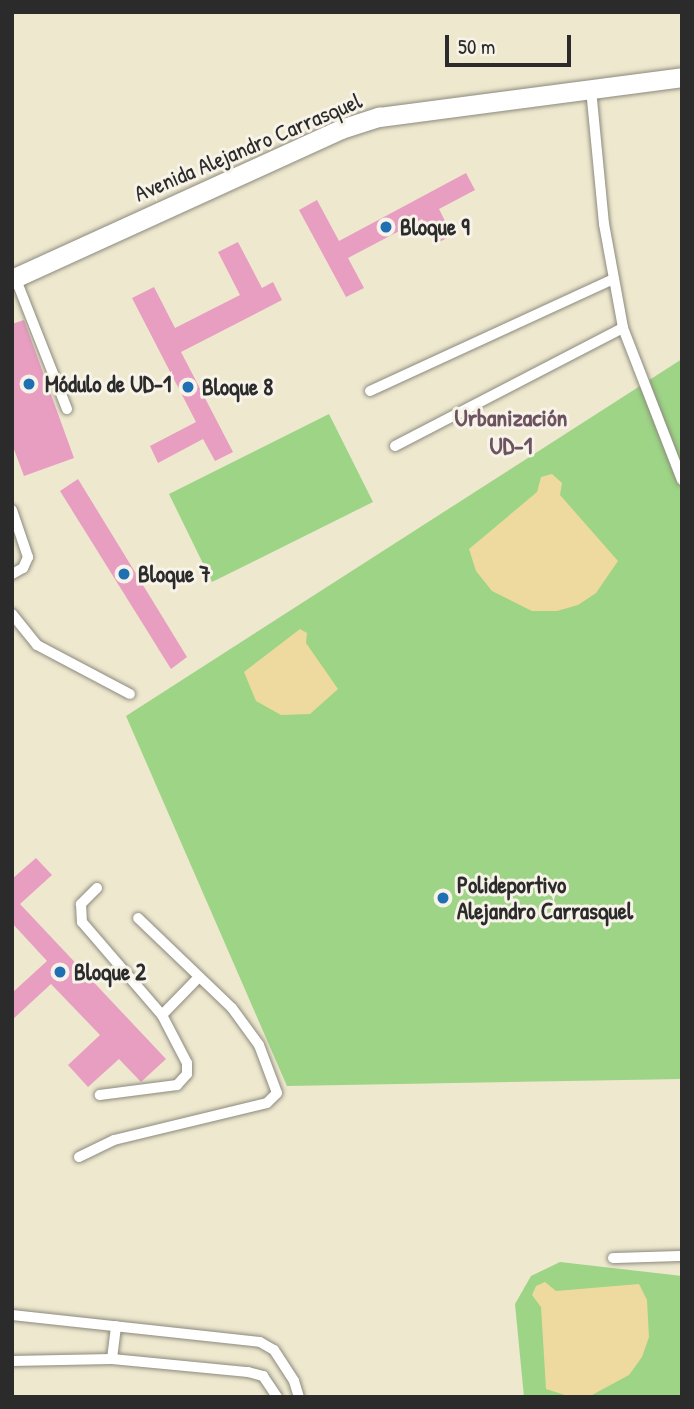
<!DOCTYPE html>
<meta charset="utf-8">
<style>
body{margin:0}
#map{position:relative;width:694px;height:1409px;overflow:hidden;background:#eee8cf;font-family:"Patrick Hand",sans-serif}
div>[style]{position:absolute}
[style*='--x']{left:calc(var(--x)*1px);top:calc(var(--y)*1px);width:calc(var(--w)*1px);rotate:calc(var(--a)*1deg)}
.green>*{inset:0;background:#9dd486}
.sand>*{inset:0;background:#eeda9e}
.building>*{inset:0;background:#e79ec1}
.roads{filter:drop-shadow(0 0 2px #8c8a7d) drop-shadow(0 0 2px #8c8a7d)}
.service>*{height:10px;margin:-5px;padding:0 5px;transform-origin:5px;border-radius:5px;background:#fff}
.minor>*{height:19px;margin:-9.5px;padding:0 9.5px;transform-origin:9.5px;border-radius:9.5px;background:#fff}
.dots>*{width:19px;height:19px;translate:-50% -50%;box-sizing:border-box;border:4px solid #f7f3e8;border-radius:50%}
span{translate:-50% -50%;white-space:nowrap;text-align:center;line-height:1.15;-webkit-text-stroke:6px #f7f3e8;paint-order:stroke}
.street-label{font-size:23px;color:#2b2b2b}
.poi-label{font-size:23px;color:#2b2b2b;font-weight:700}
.left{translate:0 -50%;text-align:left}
.neighbourhood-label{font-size:24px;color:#6d5360;font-weight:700}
.frame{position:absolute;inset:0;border:14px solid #2b2b2b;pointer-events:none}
.scale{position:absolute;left:445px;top:35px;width:126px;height:32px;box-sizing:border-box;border:4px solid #2b2b2b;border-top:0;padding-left:9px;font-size:21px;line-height:24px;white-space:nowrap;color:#2b2b2b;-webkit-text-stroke:5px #f7f3e8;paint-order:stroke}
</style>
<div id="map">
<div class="green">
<div style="clip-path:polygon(682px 359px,682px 1079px,287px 1086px,126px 716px)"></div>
<div style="clip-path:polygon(329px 414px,373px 502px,212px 582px,169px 494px)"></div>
<div style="clip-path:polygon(560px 1262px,682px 1276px,682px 1397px,524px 1397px,515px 1304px,531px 1276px)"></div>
</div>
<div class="sand">
<div style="clip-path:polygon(552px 474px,562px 483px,560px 495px,618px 561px,596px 593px,578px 605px,557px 611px,532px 611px,492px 591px,476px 571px,469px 549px,537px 492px,541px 477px)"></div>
<div style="clip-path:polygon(300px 629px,307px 633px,306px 643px,338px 689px,310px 714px,281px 715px,256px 701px,244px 672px)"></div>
<div style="clip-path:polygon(545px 1282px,556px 1291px,639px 1284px,647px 1300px,649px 1337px,642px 1357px,629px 1375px,592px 1395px,568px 1396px,546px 1389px,541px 1307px,532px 1295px,536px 1286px)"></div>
</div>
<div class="building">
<div style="clip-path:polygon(466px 173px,475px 190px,439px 209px,452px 235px,436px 244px,422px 219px,348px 258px,364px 288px,346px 297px,299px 210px,317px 200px,339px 241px)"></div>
<div style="clip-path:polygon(238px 242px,262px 288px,273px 282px,282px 300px,181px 352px,233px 452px,215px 461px,203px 439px,158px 463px,150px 446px,196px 422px,132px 298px,154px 287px,175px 328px,240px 295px,218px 252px)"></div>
<div style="clip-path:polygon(24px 320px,74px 458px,24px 476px,12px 444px,12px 324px)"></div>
<div style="clip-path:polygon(78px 479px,187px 657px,171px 669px,60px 491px)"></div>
<div style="clip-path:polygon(36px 858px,52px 875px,20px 904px,166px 1059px,141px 1082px,119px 1059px,88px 1087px,68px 1065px,100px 1035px,51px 984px,12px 1020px,12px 993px,47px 961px,12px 923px,12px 879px)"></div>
</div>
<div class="roads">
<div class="service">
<div style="--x:591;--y:89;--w:136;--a:84.5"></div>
<div style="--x:604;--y:224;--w:106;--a:79.6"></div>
<div style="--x:623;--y:328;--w:163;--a:68.8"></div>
<div style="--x:15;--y:277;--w:142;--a:68.5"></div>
<div style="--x:370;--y:391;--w:268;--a:-24.7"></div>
<div style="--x:395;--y:446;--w:257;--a:-27.4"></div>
<div style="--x:12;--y:510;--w:50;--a:71.2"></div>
<div style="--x:28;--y:557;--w:12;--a:114"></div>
<div style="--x:23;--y:568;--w:13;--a:151"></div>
<div style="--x:12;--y:614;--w:40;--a:51"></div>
<div style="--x:37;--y:645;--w:105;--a:27.8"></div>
<div style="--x:97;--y:888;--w:23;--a:135"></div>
<div style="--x:81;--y:904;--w:18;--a:87"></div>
<div style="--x:82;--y:922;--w:123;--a:49.3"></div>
<div style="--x:162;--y:1015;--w:54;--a:62.5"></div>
<div style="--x:187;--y:1063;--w:11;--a:90"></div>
<div style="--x:187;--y:1074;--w:15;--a:132"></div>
<div style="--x:177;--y:1085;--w:78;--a:172.6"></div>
<div style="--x:162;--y:1015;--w:53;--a:-45.8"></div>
<div style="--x:79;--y:1157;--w:39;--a:-26"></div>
<div style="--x:114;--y:1140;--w:157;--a:-13.6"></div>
<div style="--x:267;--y:1103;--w:14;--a:-45"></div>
<div style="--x:277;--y:1093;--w:51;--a:-110.6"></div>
<div style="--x:259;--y:1045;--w:46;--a:-126.1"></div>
<div style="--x:232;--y:1008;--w:130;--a:-136.2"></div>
<div style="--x:613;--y:1258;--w:69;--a:-1.7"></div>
<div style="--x:12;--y:1315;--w:249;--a:6.2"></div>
<div style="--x:260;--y:1342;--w:16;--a:30"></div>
<div style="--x:274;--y:1350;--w:37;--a:57"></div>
<div style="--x:294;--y:1381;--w:17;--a:73"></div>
<div style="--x:112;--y:1359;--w:33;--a:-83"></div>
<div style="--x:12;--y:1361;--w:100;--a:-1.1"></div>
<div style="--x:112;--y:1359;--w:137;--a:5.5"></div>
<div style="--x:248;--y:1372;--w:16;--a:15"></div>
<div style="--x:263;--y:1376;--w:25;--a:56"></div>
</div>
<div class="minor">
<div style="--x:12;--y:279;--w:362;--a:-24.5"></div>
<div style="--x:341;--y:129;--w:40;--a:-18"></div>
<div style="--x:379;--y:117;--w:306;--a:-7.5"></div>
</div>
</div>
<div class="dots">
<div style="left:386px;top:227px;background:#1f6fb2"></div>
<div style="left:29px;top:384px;background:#1f6fb2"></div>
<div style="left:188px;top:387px;background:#1f6fb2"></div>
<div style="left:124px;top:574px;background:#1f6fb2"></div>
<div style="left:443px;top:898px;background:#1f6fb2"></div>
<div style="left:60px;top:972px;background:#1f6fb2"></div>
</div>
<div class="street-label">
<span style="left:248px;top:147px;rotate:-23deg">Avenida Alejandro Carrasquel</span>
</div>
<div class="poi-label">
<span class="left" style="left:400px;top:227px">Bloque 9</span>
<span class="left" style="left:45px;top:384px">Módulo de UD-1</span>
<span class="left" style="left:202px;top:387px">Bloque 8</span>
<span class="left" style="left:138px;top:574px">Bloque 7</span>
<span class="left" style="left:457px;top:898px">Polideportivo<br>Alejandro Carrasquel</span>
<span class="left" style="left:74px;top:972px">Bloque 2</span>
</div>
<div class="neighbourhood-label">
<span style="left:511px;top:432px">Urbanización<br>UD-1</span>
</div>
<div class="frame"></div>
<div class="scale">50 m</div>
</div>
